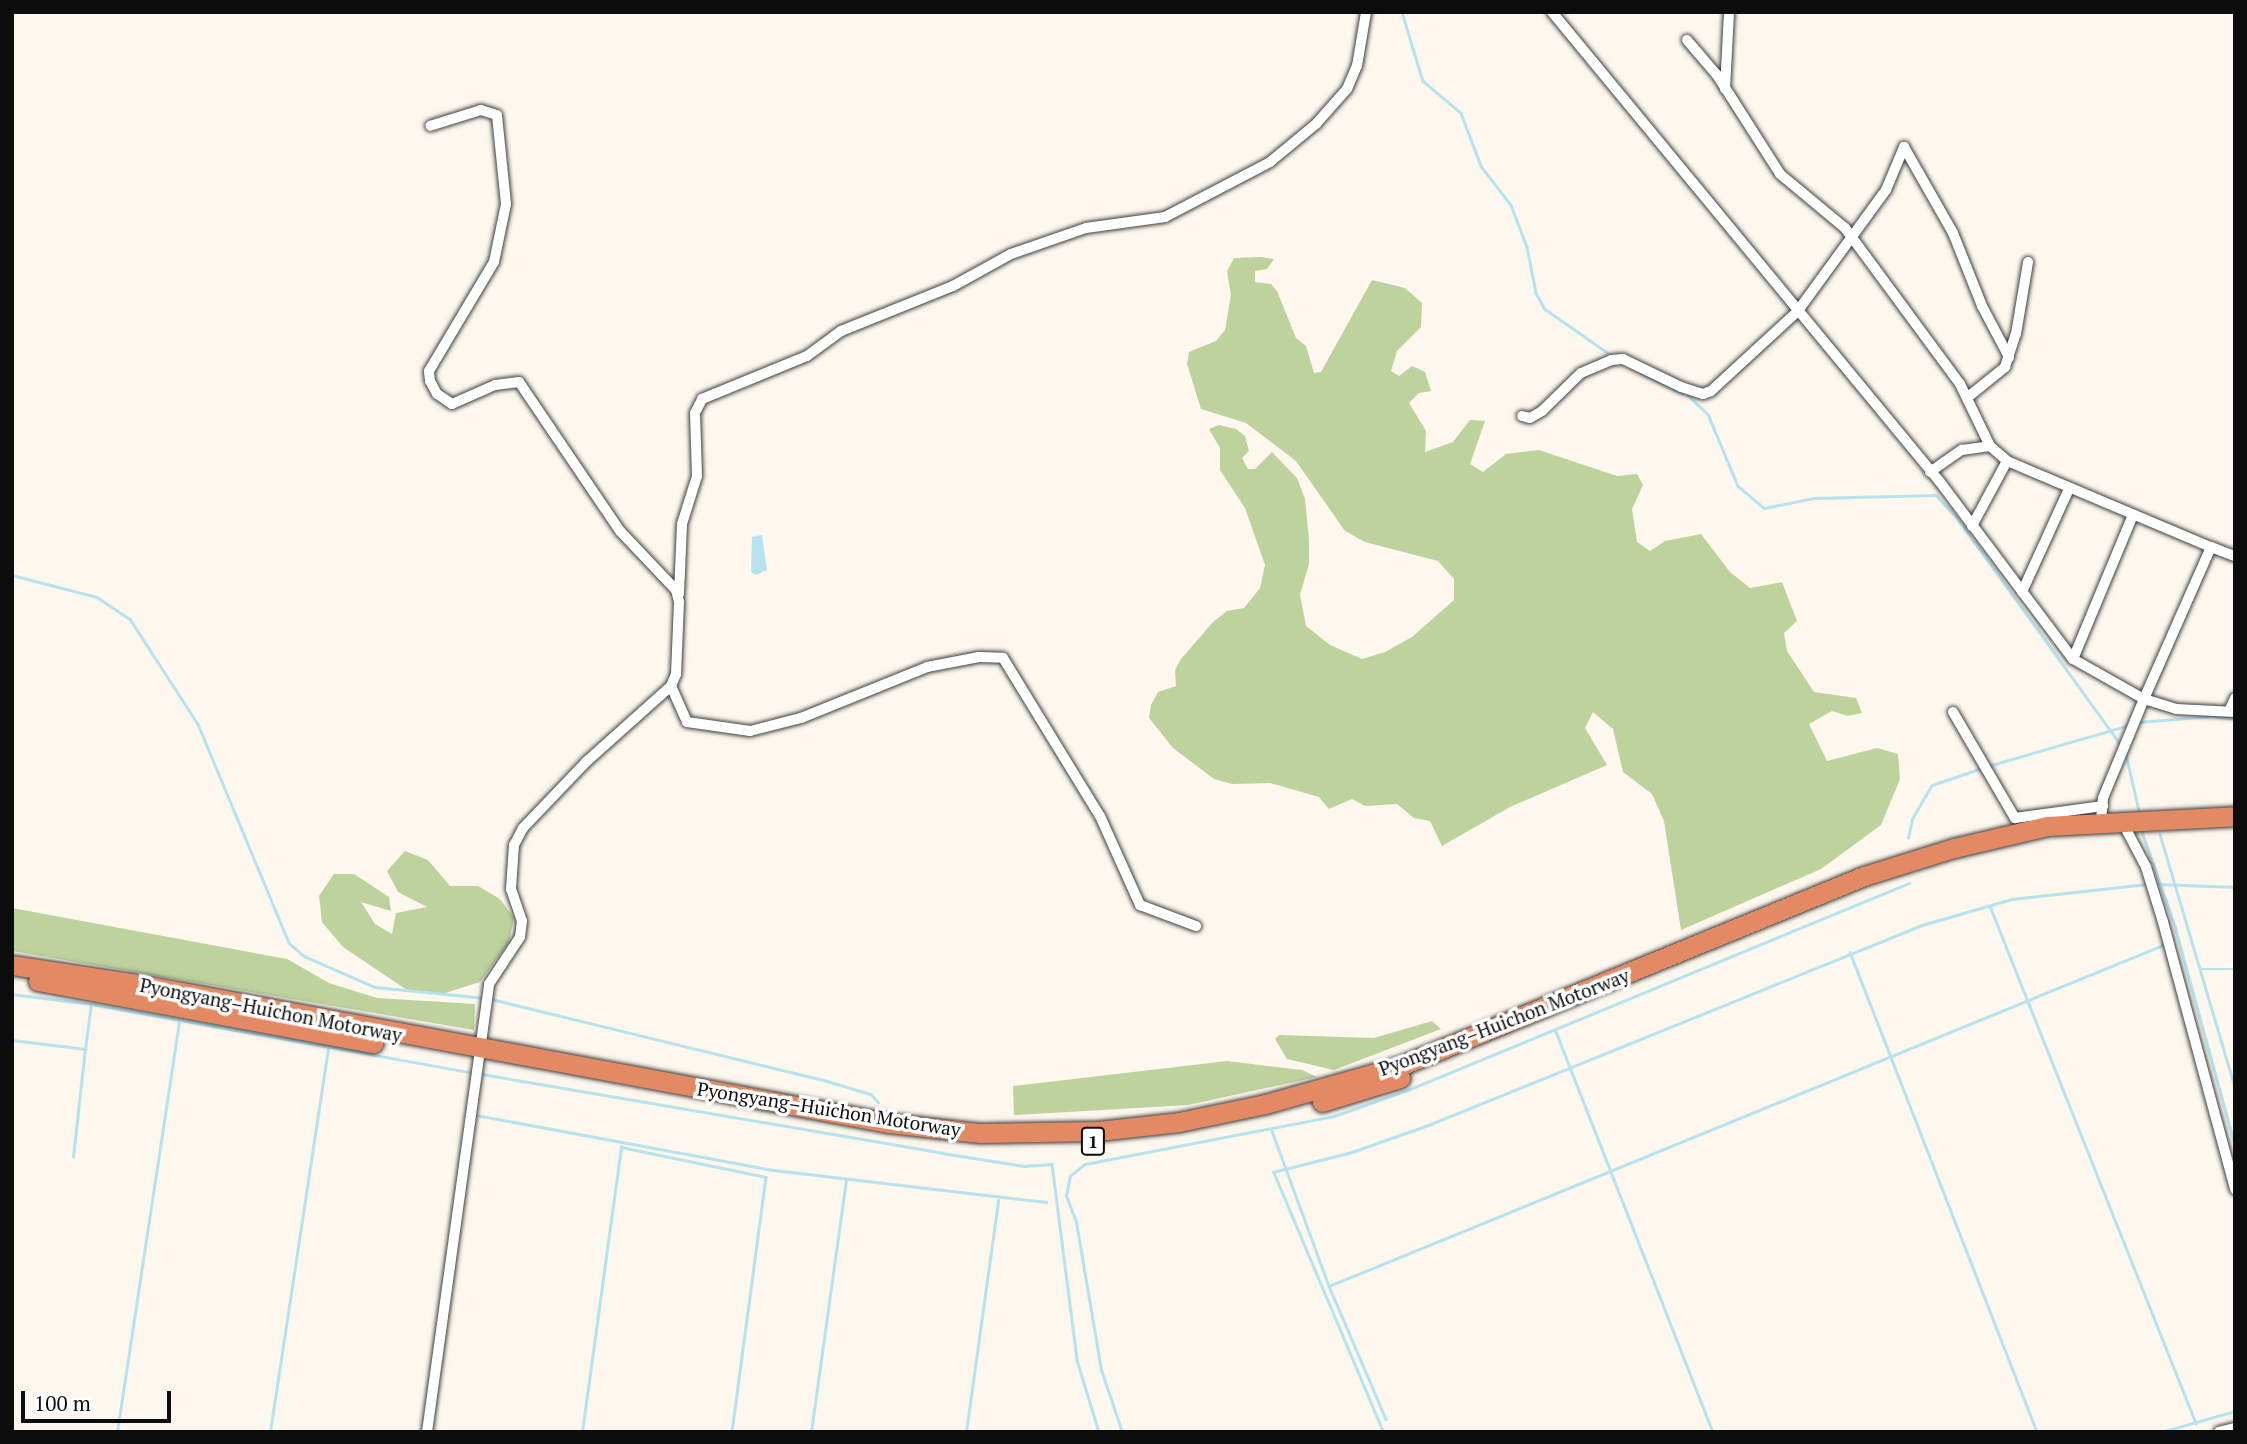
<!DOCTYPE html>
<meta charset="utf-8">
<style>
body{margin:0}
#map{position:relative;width:2247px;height:1444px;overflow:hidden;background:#fdf7ed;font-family:"PT Serif",serif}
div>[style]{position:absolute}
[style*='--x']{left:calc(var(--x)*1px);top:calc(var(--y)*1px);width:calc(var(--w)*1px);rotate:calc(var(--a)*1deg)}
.forest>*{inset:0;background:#bdd29c}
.water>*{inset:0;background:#b7e3ef}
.stream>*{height:2.5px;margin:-1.25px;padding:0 1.25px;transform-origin:1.25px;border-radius:1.25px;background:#b7e3ef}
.roads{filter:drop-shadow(0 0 2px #3f3f3f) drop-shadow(0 0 2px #3f3f3f)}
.minor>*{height:10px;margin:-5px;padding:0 5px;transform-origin:5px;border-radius:5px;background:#fff}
.motorway>*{height:19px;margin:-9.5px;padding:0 9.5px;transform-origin:9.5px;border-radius:9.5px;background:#e38964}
span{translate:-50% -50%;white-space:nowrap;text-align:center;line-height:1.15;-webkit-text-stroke:7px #fff;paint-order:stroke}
.shield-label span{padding:2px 5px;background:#fff;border:2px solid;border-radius:5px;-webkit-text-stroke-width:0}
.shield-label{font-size:18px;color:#0c0c0c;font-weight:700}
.street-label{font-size:19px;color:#0c0c0c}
.frame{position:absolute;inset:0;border:14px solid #0c0c0c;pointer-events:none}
.scale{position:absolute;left:21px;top:1391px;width:150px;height:32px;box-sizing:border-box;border:4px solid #0c0c0c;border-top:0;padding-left:9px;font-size:21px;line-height:24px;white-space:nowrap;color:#0c0c0c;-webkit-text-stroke:5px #fff;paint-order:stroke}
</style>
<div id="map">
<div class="forest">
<div style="clip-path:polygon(1261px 257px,1274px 259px,1267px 269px,1255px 271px,1255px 282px,1271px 284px,1277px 291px,1296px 338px,1306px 346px,1314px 373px,1321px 372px,1372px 280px,1405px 288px,1422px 303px,1421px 327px,1397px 351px,1391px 371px,1399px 376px,1412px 366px,1425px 372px,1431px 391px,1419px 393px,1409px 403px,1426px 431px,1425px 452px,1453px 442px,1470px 420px,1485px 421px,1470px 464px,1483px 472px,1506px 454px,1539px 450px,1617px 476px,1637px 474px,1643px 485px,1632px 509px,1637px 542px,1650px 551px,1665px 541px,1701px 534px,1730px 572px,1750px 588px,1782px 582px,1797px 621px,1784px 633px,1787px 651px,1814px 692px,1856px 698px,1862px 713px,1848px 716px,1832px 711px,1809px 724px,1827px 761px,1877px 748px,1898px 754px,1900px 779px,1881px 825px,1821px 869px,1681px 930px,1664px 821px,1652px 794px,1623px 772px,1613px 729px,1593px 712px,1585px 728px,1607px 765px,1510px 807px,1442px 846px,1430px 821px,1414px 818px,1397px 804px,1365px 806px,1352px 799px,1329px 809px,1319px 797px,1270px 783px,1232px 784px,1214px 779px,1173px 748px,1149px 718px,1151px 705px,1158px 692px,1176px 686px,1175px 670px,1181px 659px,1213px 622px,1227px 611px,1244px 608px,1260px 588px,1265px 565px,1245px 508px,1220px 470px,1220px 448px,1209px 429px,1219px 425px,1236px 429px,1245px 436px,1249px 451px,1242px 458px,1248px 469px,1255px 469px,1272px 452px,1297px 478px,1305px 499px,1309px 540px,1309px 564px,1300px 595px,1306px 626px,1330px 645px,1362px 659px,1385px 652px,1412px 637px,1454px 600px,1454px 579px,1438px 561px,1365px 542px,1345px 531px,1296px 461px,1246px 423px,1201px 409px,1187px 364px,1189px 352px,1216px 341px,1225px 330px,1231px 295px,1227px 271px,1234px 258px)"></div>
<div style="clip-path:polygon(405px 851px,428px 860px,450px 886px,478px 886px,500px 899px,514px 918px,509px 942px,480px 982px,442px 994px,407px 990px,343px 947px,322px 922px,319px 896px,334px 874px,354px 874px,389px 897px,391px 911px,361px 902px,375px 924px,392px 934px,396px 913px,427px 907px,398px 892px,387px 871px)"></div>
<div style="clip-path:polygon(12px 908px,287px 959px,329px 983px,377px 998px,475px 1004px,474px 1030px,12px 951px)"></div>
<div style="clip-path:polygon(1432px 1021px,1441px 1029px,1334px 1070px,1287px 1059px,1275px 1039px,1279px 1035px,1374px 1038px)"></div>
<div style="clip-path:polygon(1227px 1061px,1302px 1070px,1317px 1077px,1188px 1105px,1014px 1115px,1013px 1086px)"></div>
</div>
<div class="water">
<div style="clip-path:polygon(762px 535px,767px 570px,756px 575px,751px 572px,752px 537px)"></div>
</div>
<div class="stream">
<div style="--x:1402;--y:12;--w:72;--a:73.1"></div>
<div style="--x:1423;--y:81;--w:50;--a:40.1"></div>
<div style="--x:1461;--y:113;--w:57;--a:69.3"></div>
<div style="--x:1481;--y:166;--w:49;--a:52.4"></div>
<div style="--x:1511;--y:205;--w:45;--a:69.1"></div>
<div style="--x:1527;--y:247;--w:47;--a:78.9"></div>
<div style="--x:1536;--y:293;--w:18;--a:61"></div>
<div style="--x:1545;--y:309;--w:80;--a:34.9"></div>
<div style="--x:1641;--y:373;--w:46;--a:26"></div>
<div style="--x:1688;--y:395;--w:28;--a:44"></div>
<div style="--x:1708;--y:414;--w:78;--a:67.4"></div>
<div style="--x:1738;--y:486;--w:34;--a:40"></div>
<div style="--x:1764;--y:508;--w:51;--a:-11.3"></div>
<div style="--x:1814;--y:498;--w:122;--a:-1.4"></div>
<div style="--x:1936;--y:495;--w:33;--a:47"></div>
<div style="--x:1958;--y:519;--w:279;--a:54.2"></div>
<div style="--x:12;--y:575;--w:88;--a:14.5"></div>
<div style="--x:97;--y:597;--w:40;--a:34"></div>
<div style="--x:130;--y:619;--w:125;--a:57.1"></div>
<div style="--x:198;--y:724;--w:237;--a:67.4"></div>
<div style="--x:289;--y:943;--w:20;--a:41"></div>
<div style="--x:304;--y:956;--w:77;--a:23.6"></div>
<div style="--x:375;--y:987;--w:111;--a:5.7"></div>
<div style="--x:2139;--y:722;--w:73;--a:-4.7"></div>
<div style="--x:2212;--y:716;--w:23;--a:7"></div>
<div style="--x:2126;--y:754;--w:63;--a:77.1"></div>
<div style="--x:1988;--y:766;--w:147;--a:-16.2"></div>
<div style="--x:2141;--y:829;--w:103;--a:70.7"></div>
<div style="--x:2175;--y:926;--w:228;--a:74.7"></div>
<div style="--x:2160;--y:834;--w:264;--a:73.5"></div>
<div style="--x:1908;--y:838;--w:19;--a:-78"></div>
<div style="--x:1912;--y:819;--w:39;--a:-60"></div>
<div style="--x:1932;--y:785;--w:53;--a:-18.8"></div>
<div style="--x:2158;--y:884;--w:77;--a:2.2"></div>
<div style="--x:1990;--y:906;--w:557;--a:68.28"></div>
<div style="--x:1850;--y:952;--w:515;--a:68.71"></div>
<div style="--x:2202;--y:969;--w:33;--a:0"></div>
<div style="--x:12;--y:994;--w:80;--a:7.2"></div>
<div style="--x:91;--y:1004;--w:390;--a:10.2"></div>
<div style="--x:491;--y:999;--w:346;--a:13.7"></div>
<div style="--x:827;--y:1081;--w:46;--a:16.5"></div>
<div style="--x:871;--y:1094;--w:11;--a:49"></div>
<div style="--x:1555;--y:1029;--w:433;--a:68.6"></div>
<div style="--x:12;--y:1040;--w:74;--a:7"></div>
<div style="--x:85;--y:1049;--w:45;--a:-82.4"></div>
<div style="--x:482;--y:1074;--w:467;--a:9.7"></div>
<div style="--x:942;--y:1153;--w:83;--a:9"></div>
<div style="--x:1024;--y:1166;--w:28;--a:-4"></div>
<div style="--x:1052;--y:1164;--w:198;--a:82.7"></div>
<div style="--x:1077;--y:1360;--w:75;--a:73"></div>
<div style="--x:476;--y:1115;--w:303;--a:10.5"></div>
<div style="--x:774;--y:1170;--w:274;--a:6.7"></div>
<div style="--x:1272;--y:1131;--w:165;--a:69.8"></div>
<div style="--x:1329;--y:1286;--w:145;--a:66.8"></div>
<div style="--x:621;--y:1147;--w:148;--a:11.7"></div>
<div style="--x:766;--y:1177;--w:257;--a:97.6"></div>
<div style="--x:73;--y:1157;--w:109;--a:-83.7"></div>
<div style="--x:1329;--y:1286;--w:901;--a:-22.24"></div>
<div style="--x:117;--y:1432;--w:414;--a:-81.4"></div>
<div style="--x:270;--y:1432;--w:389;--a:-81.4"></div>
<div style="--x:582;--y:1432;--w:288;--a:-82.2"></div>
<div style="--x:811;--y:1432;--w:254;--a:-82.1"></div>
<div style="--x:966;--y:1432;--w:234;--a:-82.1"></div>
<div style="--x:1122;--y:1432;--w:65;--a:-108.7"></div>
<div style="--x:1101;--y:1370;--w:150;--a:-99.6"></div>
<div style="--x:1076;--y:1222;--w:28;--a:-111"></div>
<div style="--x:1066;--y:1196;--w:20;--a:-79"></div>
<div style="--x:1070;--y:1176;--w:19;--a:-39"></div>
<div style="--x:1085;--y:1164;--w:254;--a:-10.9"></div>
<div style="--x:1334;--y:1116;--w:78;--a:-19.4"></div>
<div style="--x:1408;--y:1090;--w:542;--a:-22.45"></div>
<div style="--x:1383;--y:1432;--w:282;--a:-112.9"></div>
<div style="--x:1273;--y:1172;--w:81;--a:-14.2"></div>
<div style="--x:1352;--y:1152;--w:84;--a:-19.5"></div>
<div style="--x:1431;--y:1124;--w:530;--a:-22.06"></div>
<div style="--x:1922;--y:925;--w:94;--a:-16.1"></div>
<div style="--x:2012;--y:899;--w:136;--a:-6.3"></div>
<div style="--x:2161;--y:1432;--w:77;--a:-15.8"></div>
</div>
<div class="roads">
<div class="minor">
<div style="--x:1552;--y:12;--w:609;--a:50.46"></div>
<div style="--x:1940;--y:482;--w:221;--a:53.1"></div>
<div style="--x:2073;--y:659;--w:81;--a:29.4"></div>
<div style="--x:2144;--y:699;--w:107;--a:112.5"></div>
<div style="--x:2103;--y:798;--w:24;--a:95"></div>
<div style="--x:1687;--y:40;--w:46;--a:49.4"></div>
<div style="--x:1717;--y:75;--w:117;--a:57.5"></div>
<div style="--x:1780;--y:174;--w:85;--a:39.7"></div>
<div style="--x:1845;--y:228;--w:194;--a:53.6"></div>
<div style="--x:1960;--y:384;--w:69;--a:64.2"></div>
<div style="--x:1725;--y:89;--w:77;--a:-87"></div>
<div style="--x:1968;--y:397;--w:48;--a:-39"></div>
<div style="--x:2005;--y:367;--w:35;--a:-72"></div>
<div style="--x:2016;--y:334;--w:73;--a:-80.5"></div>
<div style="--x:1522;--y:416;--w:8;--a:14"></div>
<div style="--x:1530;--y:418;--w:14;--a:-30"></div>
<div style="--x:1542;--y:411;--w:54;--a:-44.3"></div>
<div style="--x:1581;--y:373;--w:33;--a:-23"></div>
<div style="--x:1611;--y:360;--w:12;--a:-5"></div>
<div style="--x:1623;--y:359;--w:64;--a:25.8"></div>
<div style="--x:1681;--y:387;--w:23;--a:18"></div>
<div style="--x:1703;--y:394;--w:9;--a:-21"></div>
<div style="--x:1711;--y:391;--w:117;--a:-42.6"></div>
<div style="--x:1797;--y:312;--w:151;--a:-53.9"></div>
<div style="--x:1886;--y:190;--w:47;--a:-67.3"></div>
<div style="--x:1904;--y:147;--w:99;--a:60.3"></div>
<div style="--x:1953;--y:233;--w:79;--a:68.3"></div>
<div style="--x:1982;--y:306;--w:58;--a:62.1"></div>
<div style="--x:1930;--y:472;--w:39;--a:-35"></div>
<div style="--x:1962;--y:450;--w:28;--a:-8"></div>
<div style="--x:1990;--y:446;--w:23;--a:41"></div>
<div style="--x:2007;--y:461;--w:221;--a:22.9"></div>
<div style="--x:2211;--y:547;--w:166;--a:113.8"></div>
<div style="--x:2144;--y:699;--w:34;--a:17"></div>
<div style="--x:2176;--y:709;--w:59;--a:2.9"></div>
<div style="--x:1972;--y:526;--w:74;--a:-61.7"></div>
<div style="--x:2211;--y:547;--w:26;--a:21"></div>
<div style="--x:2022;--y:592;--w:113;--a:-65.5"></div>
<div style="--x:679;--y:594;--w:70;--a:-87.5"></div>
<div style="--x:682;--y:524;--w:50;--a:-72.6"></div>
<div style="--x:697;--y:476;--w:63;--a:-91.8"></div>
<div style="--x:695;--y:413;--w:16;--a:-63"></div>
<div style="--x:702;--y:399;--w:113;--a:-22.3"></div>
<div style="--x:807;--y:356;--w:42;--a:-36.3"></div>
<div style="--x:841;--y:331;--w:121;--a:-21.9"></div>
<div style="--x:953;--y:286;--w:66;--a:-28.9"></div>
<div style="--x:1011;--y:254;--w:79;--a:-19.1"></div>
<div style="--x:1086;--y:228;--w:80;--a:-7.9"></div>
<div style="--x:1165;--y:217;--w:119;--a:-27.6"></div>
<div style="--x:1270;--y:162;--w:60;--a:-39.6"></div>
<div style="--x:1316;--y:124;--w:47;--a:-48.5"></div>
<div style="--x:1347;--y:89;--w:25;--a:-67"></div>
<div style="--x:1357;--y:66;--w:55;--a:-80.5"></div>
<div style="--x:2073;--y:659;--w:156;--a:-67.4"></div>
<div style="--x:671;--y:686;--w:39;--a:66"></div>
<div style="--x:687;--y:722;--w:64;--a:8.1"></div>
<div style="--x:750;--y:731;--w:53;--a:-14.3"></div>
<div style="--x:801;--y:718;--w:136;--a:-22"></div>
<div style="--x:927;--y:667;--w:53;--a:-10.9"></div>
<div style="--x:979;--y:657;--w:24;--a:2"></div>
<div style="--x:1003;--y:658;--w:185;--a:58.5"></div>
<div style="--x:1100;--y:816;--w:98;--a:65.8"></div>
<div style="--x:1140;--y:905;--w:60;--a:20.6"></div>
<div style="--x:2229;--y:711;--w:14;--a:-65"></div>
<div style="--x:1953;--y:712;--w:123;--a:59.7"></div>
<div style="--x:2015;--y:818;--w:89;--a:-7.8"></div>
<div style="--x:2127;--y:831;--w:41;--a:62.2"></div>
<div style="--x:2146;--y:867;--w:58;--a:72.8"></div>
<div style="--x:2163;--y:922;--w:277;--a:74.9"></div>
<div style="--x:427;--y:1432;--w:452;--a:-82.1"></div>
<div style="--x:489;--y:984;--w:56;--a:-56.6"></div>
<div style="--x:520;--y:937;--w:16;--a:-83"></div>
<div style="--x:522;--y:921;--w:34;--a:-109"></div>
<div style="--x:511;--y:889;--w:44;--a:-86.1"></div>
<div style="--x:514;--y:845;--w:19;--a:-62"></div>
<div style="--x:523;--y:828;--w:91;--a:-46.3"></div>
<div style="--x:586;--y:762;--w:114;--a:-41.8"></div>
<div style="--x:671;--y:686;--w:13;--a:-67"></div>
<div style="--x:676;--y:674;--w:72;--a:-87.6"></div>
<div style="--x:679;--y:602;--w:12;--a:-104"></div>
<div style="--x:676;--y:590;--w:81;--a:-133.5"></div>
<div style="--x:620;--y:531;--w:180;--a:-124.1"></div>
<div style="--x:519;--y:382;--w:24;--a:173"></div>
<div style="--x:495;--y:385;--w:47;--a:156.2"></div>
<div style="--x:452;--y:404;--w:18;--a:-146"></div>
<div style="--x:437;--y:394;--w:15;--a:-118"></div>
<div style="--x:430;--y:381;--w:10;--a:-96"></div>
<div style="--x:429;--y:371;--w:127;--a:-59.2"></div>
<div style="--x:494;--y:262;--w:59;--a:-78.3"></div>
<div style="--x:506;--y:204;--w:89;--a:-95.8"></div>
<div style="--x:497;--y:115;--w:17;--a:-163"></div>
<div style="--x:481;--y:110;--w:53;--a:162.6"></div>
<div style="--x:2219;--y:1432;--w:16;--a:-14"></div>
</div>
<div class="motorway">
<div style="--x:12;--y:965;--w:134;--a:8.6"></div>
<div style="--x:145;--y:985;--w:757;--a:10.51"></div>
<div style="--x:889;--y:1123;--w:92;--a:6.3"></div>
<div style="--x:980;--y:1133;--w:118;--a:-1"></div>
<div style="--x:1098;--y:1131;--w:81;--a:-6.3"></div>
<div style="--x:1179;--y:1122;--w:88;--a:-11.8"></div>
<div style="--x:1265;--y:1104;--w:140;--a:-15.7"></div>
<div style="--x:1400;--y:1066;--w:501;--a:-22.27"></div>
<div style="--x:1864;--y:876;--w:94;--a:-17.3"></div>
<div style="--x:1954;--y:848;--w:96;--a:-13.3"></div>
<div style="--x:2047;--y:826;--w:188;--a:-3"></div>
<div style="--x:38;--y:981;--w:341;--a:10.5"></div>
<div style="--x:1322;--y:1102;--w:82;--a:-17.1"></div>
</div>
</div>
<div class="shield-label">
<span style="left:1093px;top:1141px">1</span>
</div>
<div class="street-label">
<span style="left:271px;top:1010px;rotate:11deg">Pyongyang–Huichon Motorway</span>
<span style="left:1504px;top:1022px;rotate:-21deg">Pyongyang–Huichon Motorway</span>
<span style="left:829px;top:1109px;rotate:9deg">Pyongyang–Huichon Motorway</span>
</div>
<div class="frame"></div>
<div class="scale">100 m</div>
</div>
